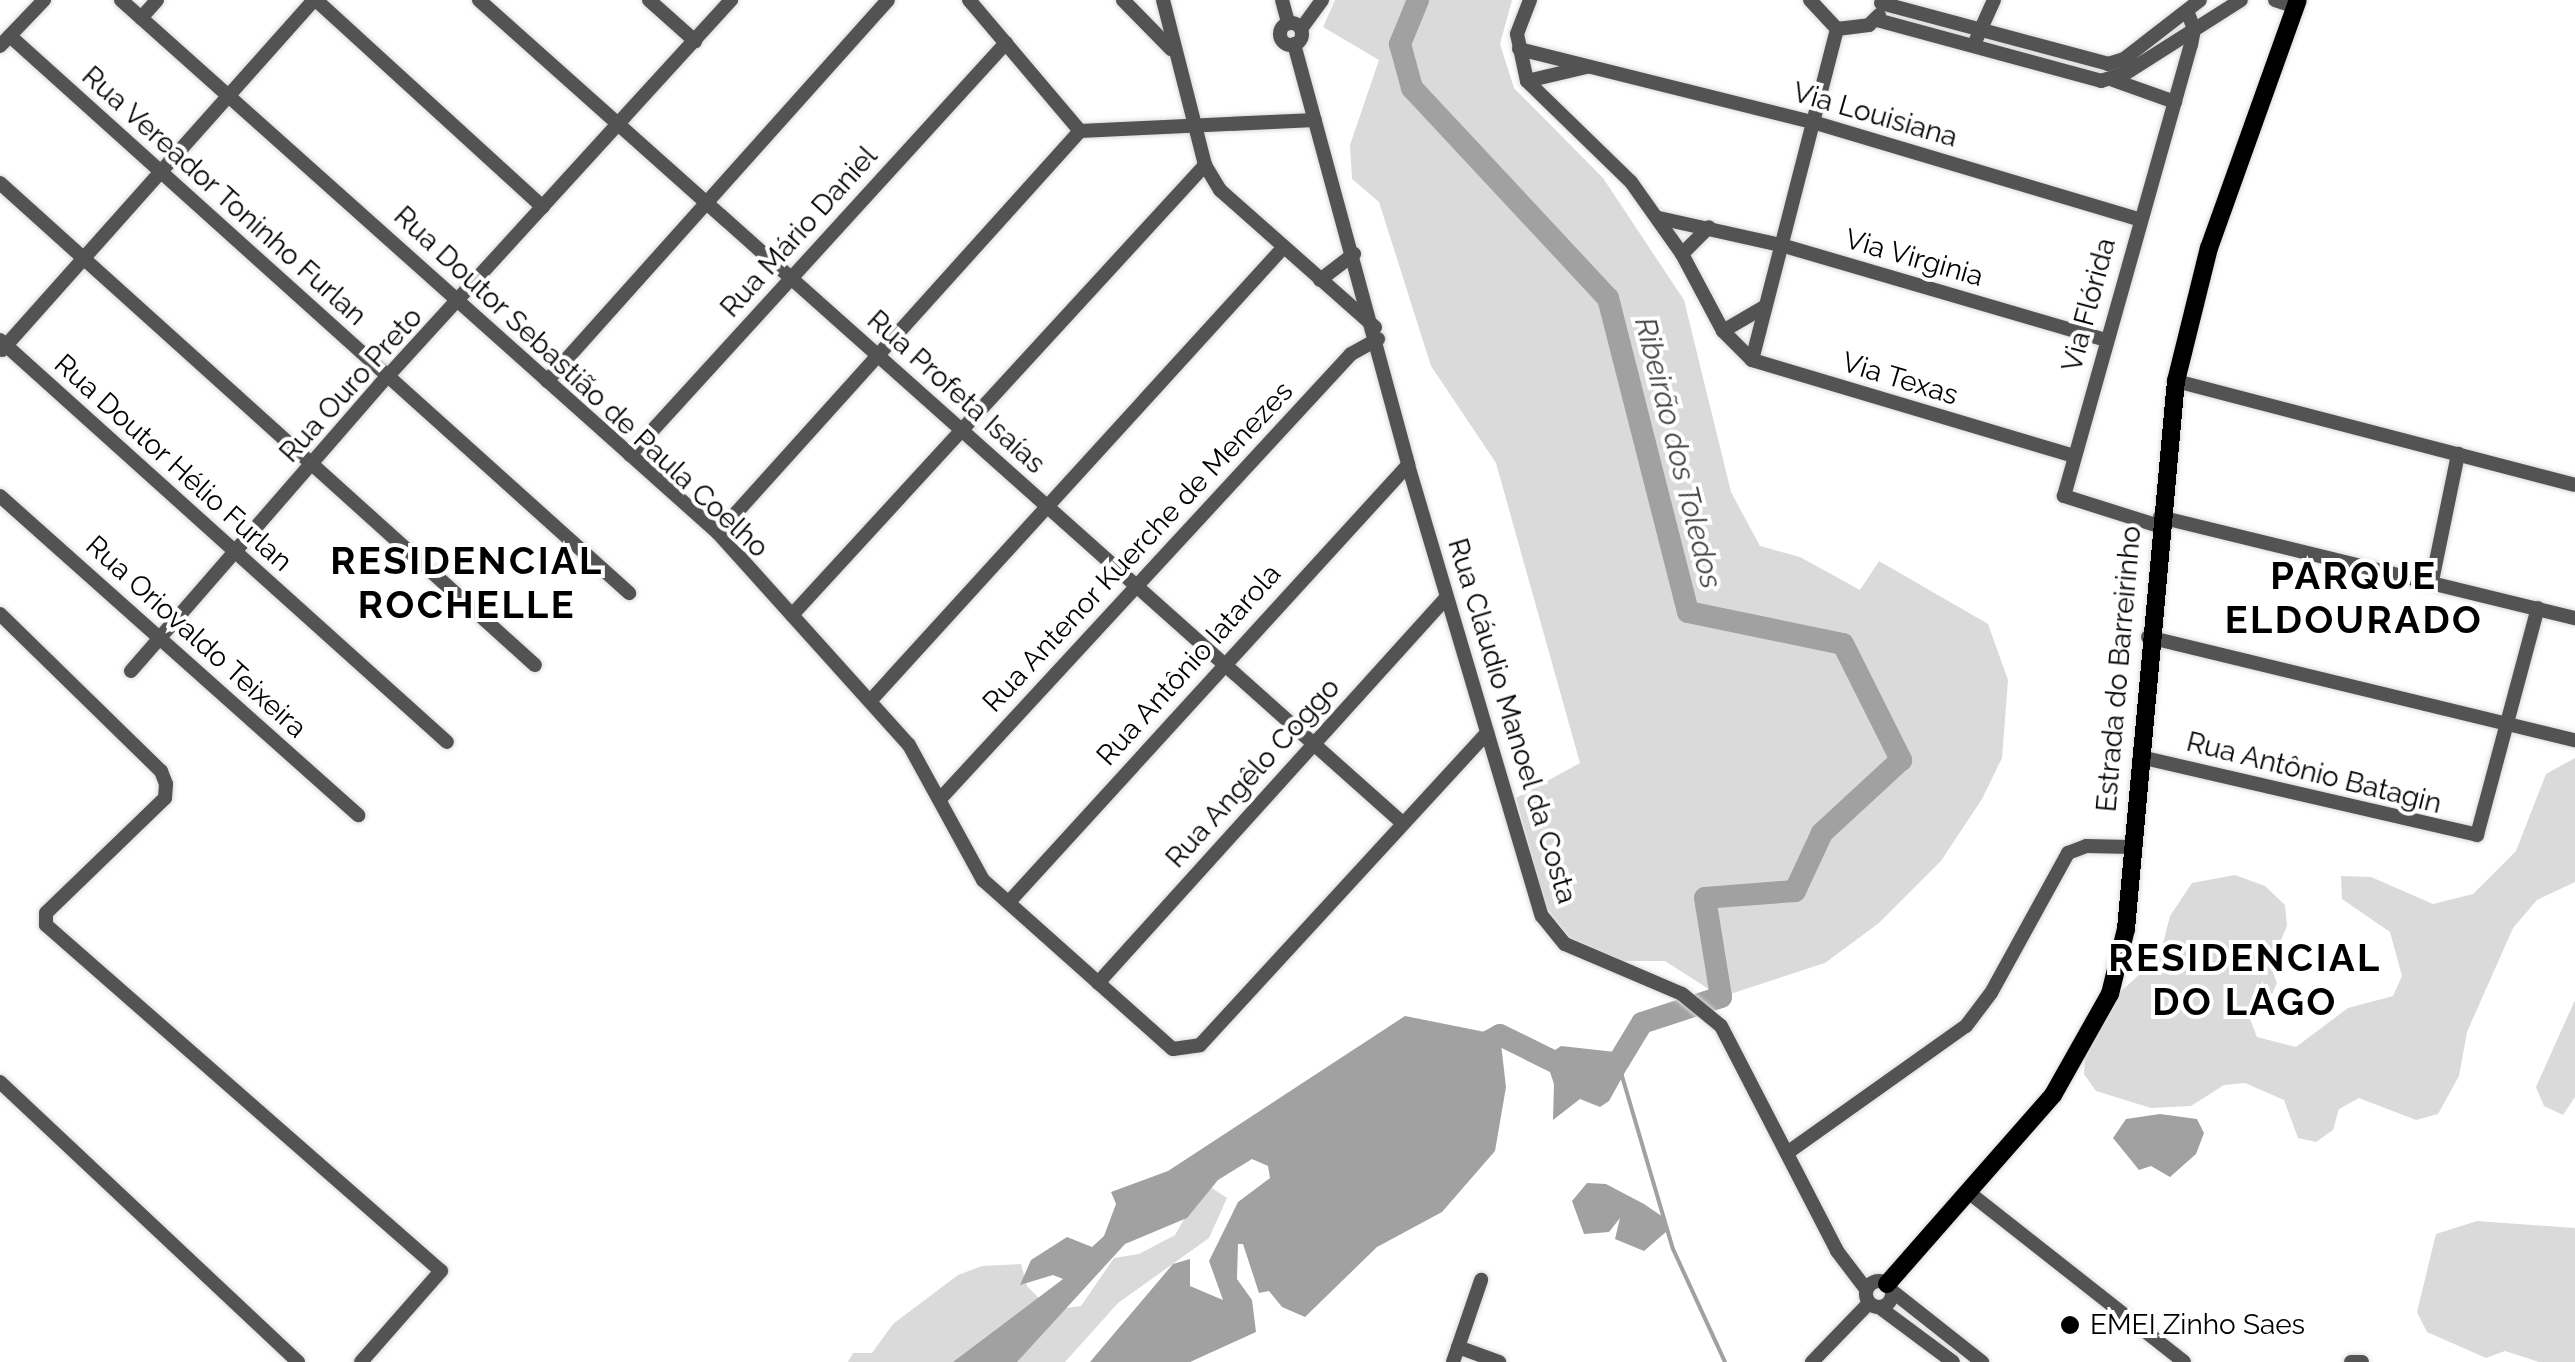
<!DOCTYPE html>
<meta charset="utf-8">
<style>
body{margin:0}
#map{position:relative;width:2575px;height:1362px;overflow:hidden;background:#fff;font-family:Raleway,sans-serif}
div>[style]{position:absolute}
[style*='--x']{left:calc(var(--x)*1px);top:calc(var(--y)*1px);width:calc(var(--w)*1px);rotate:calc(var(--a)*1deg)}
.green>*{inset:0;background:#dadada}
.water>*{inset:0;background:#a1a1a1}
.stream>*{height:4px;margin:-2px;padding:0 2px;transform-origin:2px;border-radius:2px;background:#a1a1a1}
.river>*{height:22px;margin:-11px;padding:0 11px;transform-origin:11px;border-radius:11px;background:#a1a1a1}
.roads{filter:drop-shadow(0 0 2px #dbdbdb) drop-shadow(0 0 2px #dbdbdb)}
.minor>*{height:14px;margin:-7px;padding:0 7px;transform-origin:7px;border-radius:7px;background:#535353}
.minor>.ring{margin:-7px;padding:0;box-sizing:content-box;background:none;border:14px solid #535353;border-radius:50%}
.major>*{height:18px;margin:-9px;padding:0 9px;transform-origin:9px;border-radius:9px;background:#000}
.dots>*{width:28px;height:28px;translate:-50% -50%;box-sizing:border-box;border:5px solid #fff;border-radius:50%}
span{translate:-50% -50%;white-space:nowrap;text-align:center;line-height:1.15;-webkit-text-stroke:8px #fff;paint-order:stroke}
.street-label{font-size:28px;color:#000}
.poi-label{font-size:28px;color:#000}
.left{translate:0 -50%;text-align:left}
.water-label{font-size:30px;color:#424242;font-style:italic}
.district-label{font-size:38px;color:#000;font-weight:700;letter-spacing:2.5px}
</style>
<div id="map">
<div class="green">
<div style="clip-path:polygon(1335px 0,1512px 0,1500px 44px,1514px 88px,1603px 178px,1684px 300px,1731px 492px,1760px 546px,1800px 557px,1860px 590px,1879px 561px,1988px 624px,2008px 680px,2002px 758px,1982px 799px,1941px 861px,1879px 923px,1825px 963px,1721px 997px,1665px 961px,1622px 961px,1569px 937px,1546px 907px,1516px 798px,1580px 763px,1496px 463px,1431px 366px,1379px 202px,1352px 179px,1350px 145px,1379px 60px,1323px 27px)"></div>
<div style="clip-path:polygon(2575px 758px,2575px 882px,2537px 900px,2513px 928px,2467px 1032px,2459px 1076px,2438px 1114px,2416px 1120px,2359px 1098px,2339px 1109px,2333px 1130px,2316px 1142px,2298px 1138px,2284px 1100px,2245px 1083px,2224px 1085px,2191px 1106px,2151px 1108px,2096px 1091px,2084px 1074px,2085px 1055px,2114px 998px,2160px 955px,2170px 916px,2192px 883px,2235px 875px,2265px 886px,2285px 905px,2287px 926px,2270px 965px,2277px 983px,2268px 1003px,2250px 1019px,2257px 1037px,2296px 1047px,2348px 1008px,2393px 996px,2402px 976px,2390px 932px,2342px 899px,2341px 876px,2371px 877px,2433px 904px,2473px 894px,2516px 851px,2546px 774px)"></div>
<div style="clip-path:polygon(2575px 1000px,2575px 1097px,2563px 1115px,2544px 1106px,2536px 1087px)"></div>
<div style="clip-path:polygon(1212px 1188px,1227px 1198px,1209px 1238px,1118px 1303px,1065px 1362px,848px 1362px,853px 1353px,872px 1353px,893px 1324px,958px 1275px,982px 1266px,1021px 1264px,1027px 1286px,1041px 1300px,1060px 1309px,1081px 1306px,1114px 1258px,1139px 1254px,1175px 1235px,1195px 1200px)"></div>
<div style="clip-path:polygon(2477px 1221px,2575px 1228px,2575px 1362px,2539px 1362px,2505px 1351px,2486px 1358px,2427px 1332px,2417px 1312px,2436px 1234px)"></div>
</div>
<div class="water">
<div style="clip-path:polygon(1405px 1016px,1500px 1035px,1506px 1087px,1495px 1151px,1442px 1212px,1377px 1247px,1305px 1317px,1282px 1307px,1269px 1291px,1259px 1293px,1243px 1244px,1238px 1244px,1237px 1279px,1252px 1300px,1256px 1332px,1190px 1362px,1090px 1362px,1173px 1264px,1190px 1259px,1190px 1286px,1223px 1300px,1209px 1261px,1238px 1202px,1270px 1178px,1268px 1166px,1252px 1159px,1218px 1180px,1187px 1218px,1125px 1244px,1017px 1362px,953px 1362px,1063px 1279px,1053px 1275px,1020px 1285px,1031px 1260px,1067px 1237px,1092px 1247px,1104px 1236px,1116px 1204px,1111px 1192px,1168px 1171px)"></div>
<div style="clip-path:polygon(1561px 1046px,1624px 1053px,1629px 1065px,1609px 1101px,1600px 1107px,1580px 1099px,1553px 1120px,1554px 1084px,1545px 1057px)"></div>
<div style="clip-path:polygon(2160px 1114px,2197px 1119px,2204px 1133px,2196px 1154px,2170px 1177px,2151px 1166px,2139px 1170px,2113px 1138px,2126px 1119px)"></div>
<div style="clip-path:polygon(1587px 1183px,1606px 1184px,1644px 1204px,1663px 1217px,1667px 1231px,1644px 1251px,1615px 1239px,1620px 1218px,1609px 1232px,1584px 1234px,1572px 1201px)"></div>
</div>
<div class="stream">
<div style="--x:1622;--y:1076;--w:180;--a:73.6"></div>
<div style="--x:1673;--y:1249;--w:124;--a:65.3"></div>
</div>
<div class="river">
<div style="--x:1418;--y:0;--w:48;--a:112.2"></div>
<div style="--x:1400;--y:44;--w:46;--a:74.7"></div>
<div style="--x:1412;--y:88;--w:287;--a:47"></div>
<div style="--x:1608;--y:298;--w:324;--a:75.7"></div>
<div style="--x:1688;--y:612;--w:158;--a:11.7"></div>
<div style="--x:1843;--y:644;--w:130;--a:63.4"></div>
<div style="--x:1901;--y:760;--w:108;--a:137.3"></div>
<div style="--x:1822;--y:833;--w:64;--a:115"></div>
<div style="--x:1795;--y:891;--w:90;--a:175.6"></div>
<div style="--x:1705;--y:898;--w:100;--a:80.8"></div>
<div style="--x:1721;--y:997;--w:83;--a:161.8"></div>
<div style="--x:1642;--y:1023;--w:44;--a:121.2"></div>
<div style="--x:1619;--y:1061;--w:20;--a:156"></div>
<div style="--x:1476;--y:1048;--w:27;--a:-28"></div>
<div style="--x:1500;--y:1035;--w:81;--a:26.3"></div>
</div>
<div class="roads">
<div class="minor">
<div style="--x:121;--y:0;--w:800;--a:41.76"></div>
<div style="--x:718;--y:533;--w:285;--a:48"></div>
<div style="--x:909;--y:745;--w:154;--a:61.3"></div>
<div style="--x:983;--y:880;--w:254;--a:41.7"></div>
<div style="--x:1173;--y:1049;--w:27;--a:-8"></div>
<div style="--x:1200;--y:1045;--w:424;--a:-47.4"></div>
<div style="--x:316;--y:0;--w:307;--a:42.4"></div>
<div style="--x:479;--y:0;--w:1234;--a:41.71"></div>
<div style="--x:649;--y:0;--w:62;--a:41.7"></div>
<div style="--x:969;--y:0;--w:172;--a:49.7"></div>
<div style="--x:1080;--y:131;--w:235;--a:-2.7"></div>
<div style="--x:1123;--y:0;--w:69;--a:45.6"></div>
<div style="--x:1163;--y:0;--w:170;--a:75.7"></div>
<div style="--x:1205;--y:165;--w:29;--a:59"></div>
<div style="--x:1220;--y:190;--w:207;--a:41.5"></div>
<div style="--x:1282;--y:0;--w:24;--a:75"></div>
<div style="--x:1530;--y:0;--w:36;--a:111"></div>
<div style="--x:1517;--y:34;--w:48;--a:78"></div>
<div style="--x:1527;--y:81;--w:145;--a:44.2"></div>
<div style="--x:1631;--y:182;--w:88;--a:54.7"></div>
<div style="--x:1682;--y:254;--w:87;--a:62"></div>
<div style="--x:1723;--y:331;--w:41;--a:45"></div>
<div style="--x:1752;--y:360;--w:336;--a:16.6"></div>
<div style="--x:1810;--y:0;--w:40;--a:47"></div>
<div style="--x:1837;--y:29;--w:32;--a:-7"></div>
<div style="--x:1869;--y:25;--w:14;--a:-45"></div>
<div style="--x:2275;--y:0;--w:22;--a:18"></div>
<div style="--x:1881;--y:3;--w:235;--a:15"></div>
<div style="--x:2108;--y:64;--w:17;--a:-17"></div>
<div style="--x:2124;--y:59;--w:96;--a:-37.8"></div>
<div style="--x:141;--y:18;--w:24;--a:-48"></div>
<div style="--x:1877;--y:20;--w:232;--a:15.2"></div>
<div style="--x:2101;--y:81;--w:26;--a:-18"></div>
<div style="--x:2126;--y:73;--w:136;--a:-32.4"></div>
<div class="ring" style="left:1280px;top:23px;width:8px;height:8px"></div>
<div style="--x:1301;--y:29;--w:36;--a:-54"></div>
<div style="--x:10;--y:36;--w:833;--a:41.98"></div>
<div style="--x:1976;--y:40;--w:44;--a:-65.8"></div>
<div style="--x:1294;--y:44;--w:436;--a:74.8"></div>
<div style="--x:1408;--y:465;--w:470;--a:73.5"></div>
<div style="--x:1542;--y:916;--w:36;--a:51"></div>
<div style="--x:1565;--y:944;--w:127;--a:23.1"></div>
<div style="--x:1682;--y:994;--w:50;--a:39.4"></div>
<div style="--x:1721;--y:1026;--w:253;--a:62.7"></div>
<div style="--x:1837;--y:1251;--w:48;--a:52.7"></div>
<div style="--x:0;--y:46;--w:64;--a:-46.3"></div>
<div style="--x:1519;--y:49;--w:306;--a:14"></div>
<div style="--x:1816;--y:123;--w:336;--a:16.6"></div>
<div style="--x:2113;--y:80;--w:66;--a:19.5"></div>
<div style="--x:1527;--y:81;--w:61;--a:-13.3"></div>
<div style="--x:0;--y:183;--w:720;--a:42.02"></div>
<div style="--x:1659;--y:218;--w:125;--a:12.5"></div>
<div style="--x:1781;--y:245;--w:338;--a:16.3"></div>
<div style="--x:1682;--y:254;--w:38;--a:-45"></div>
<div style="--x:1320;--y:280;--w:43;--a:-37.4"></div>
<div style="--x:1723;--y:331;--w:48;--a:-30.3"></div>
<div style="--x:0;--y:340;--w:601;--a:41.97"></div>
<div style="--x:2;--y:350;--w:469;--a:-48.3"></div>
<div style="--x:1752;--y:360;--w:342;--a:-75.6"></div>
<div style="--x:547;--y:381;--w:511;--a:-48.17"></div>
<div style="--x:2176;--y:381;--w:412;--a:14.6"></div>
<div style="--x:630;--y:455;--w:558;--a:-47.62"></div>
<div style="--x:0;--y:496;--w:480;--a:41.7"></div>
<div style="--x:2160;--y:517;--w:427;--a:13.7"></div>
<div style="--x:2159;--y:526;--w:100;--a:-162.5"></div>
<div style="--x:2064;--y:496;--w:469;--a:-74.3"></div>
<div style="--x:2191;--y:45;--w:16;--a:-79"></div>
<div style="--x:2194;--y:29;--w:19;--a:-111"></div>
<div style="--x:718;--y:533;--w:541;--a:-48"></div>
<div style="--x:2432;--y:581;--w:130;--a:-78.4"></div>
<div style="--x:0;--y:614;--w:225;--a:44.3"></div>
<div style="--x:161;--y:771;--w:14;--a:69"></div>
<div style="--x:166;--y:784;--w:14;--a:94"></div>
<div style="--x:165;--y:798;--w:165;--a:136"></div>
<div style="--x:46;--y:913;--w:12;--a:90"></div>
<div style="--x:46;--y:925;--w:525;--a:41.22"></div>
<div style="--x:441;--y:1271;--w:121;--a:131.3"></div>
<div style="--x:792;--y:615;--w:611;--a:-47.45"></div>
<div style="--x:2148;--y:637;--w:439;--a:13.6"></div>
<div style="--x:131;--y:671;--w:388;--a:-49"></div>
<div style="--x:386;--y:378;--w:512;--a:-47.61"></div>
<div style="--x:871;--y:700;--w:610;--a:-47.66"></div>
<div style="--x:2140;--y:757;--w:346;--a:13"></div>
<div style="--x:2477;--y:835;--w:235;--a:-75"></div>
<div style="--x:941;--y:798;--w:604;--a:-47.28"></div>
<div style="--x:1351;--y:354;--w:31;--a:-29"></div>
<div style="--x:1009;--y:902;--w:592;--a:-47.6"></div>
<div style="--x:1098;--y:983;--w:519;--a:-47.89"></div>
<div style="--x:0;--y:1082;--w:409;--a:43.2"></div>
<div style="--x:1787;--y:1153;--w:219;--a:-35.4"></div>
<div style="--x:1966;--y:1026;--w:41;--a:-52.9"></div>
<div style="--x:1991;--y:993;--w:160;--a:-61.2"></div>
<div style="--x:2068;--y:853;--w:19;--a:-21"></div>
<div style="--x:2086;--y:846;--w:45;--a:1.3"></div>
<div style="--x:1967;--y:1191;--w:276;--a:38.2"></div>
<div class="ring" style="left:1866px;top:1281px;width:12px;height:12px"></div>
<div style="--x:1892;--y:1291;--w:115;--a:38.3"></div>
<div style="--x:1879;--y:1307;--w:92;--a:36.6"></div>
<div style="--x:1458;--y:1347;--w:44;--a:20.1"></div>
<div style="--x:1453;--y:1362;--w:87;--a:-71.1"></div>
<div style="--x:1812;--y:1362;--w:82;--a:-46"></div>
<div style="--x:2351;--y:1362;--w:11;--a:0"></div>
</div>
<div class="major">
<div style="--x:1887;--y:1284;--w:252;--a:-48.7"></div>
<div style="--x:2053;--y:1095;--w:116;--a:-60.6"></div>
<div style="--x:2110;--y:994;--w:67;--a:-76.2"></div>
<div style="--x:2126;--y:929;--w:550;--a:-84.79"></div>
<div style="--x:2176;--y:381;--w:137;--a:-76.1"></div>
<div style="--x:2209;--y:248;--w:263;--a:-70.3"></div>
</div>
</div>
<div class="dots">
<div style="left:2070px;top:1325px;background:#000"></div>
</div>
<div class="street-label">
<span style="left:1875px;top:115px;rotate:16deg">Via Louisiana</span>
<span style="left:224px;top:196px;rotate:42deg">Rua Vereador Toninho Furlan</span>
<span style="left:799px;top:232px;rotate:-48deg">Rua Mário Daniel</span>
<span style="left:1914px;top:258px;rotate:16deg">Via Virginia</span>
<span style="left:2089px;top:305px;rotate:-75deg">Via Flórida</span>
<span style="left:1900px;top:379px;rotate:17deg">Via Texas</span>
<span style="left:581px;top:382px;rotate:43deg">Rua Doutor Sebastião de Paula Coelho</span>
<span style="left:351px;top:385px;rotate:-48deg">Rua Ouro Preto</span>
<span style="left:956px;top:392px;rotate:42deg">Rua Profeta Isaías</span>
<span style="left:173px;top:463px;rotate:42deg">Rua Doutor Hélio Furlan</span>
<span style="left:1138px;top:547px;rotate:-47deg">Rua Antenor Kuerche de Menezes</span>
<span style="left:196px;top:637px;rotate:42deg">Rua Oriovaldo Teixeira</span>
<span style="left:1189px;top:665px;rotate:-48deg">Rua Antônio Iatarola</span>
<span style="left:2119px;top:669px;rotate:-85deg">Estrada do Barreirinho</span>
<span style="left:1512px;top:721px;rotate:73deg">Rua Cláudio Manoel da Costa</span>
<span style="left:1253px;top:773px;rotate:-48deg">Rua Angêlo Coggo</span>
<span style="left:2314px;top:773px;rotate:14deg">Rua Antônio Batagin</span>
</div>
<div class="poi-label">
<span class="left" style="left:2090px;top:1325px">EMEI Zinho Saes</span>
</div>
<div class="water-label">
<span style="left:1678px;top:453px;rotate:76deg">Ribeirão dos Toledos</span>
</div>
<div class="district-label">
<span style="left:467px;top:583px">RESIDENCIAL<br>ROCHELLE</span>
<span style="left:2354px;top:598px">PARQUE<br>ELDOURADO</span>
<span style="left:2245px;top:980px">RESIDENCIAL<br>DO LAGO</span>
</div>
</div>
